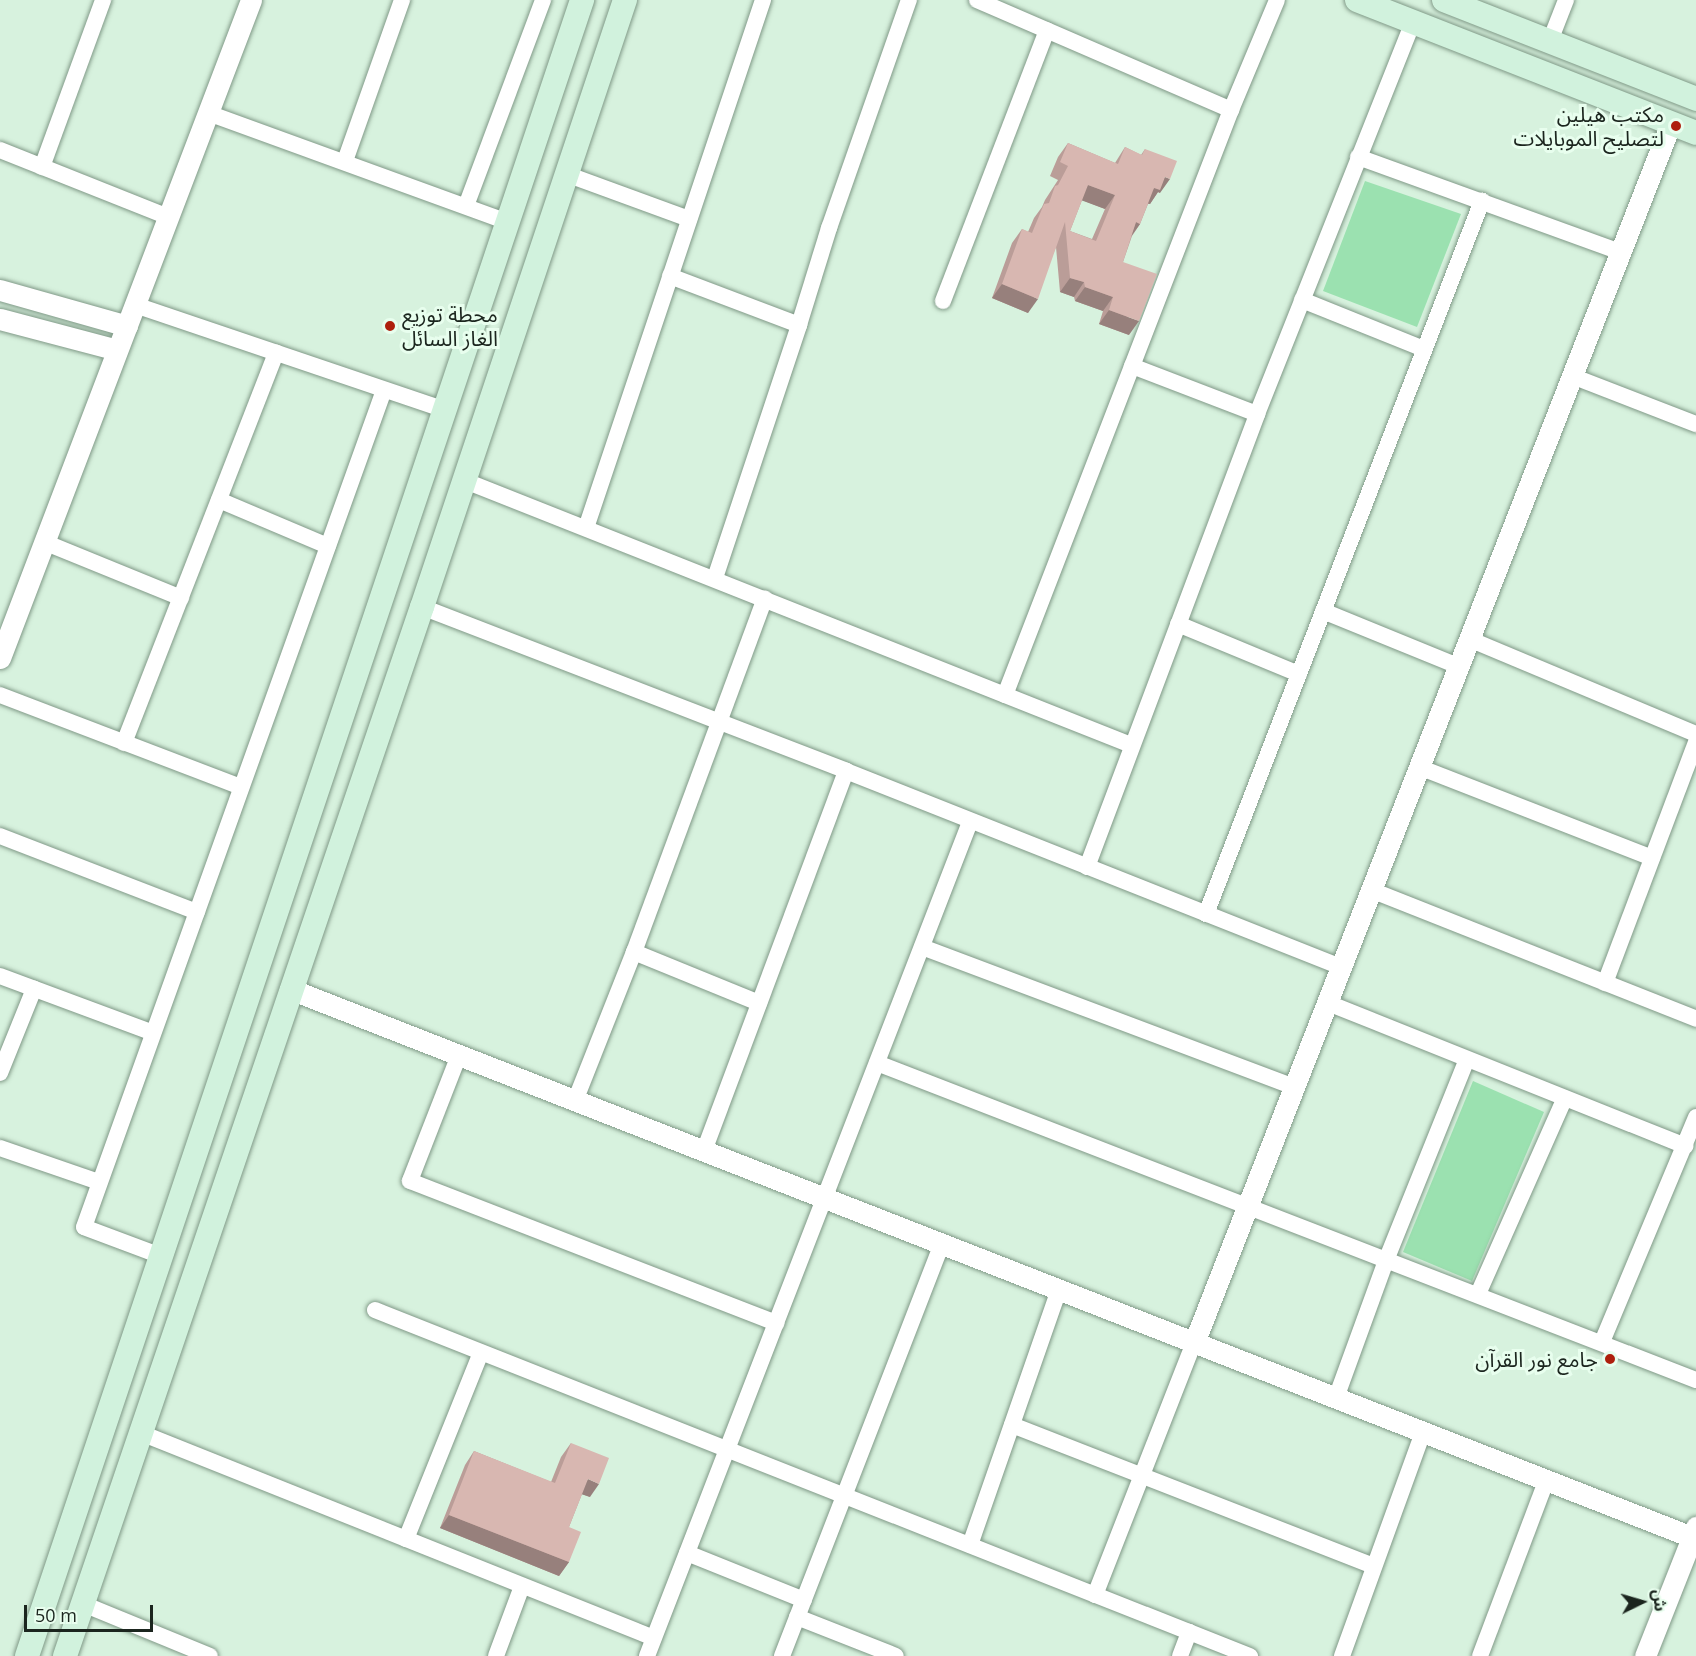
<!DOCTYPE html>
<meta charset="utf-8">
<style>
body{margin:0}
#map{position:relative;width:1696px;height:1656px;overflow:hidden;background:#d7f2de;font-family:"Open Sans","Noto Sans Arabic",sans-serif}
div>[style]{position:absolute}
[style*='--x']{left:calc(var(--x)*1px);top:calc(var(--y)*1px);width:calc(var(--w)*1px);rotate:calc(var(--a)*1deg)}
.green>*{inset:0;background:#9be1b0}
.roads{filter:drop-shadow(0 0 2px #809987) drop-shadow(0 0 2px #809987)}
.minor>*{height:16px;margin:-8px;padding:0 8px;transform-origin:8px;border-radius:8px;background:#fff}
.tertiary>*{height:21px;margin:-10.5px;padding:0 10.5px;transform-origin:10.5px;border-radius:10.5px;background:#fff}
.secondary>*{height:24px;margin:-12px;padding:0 12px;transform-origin:12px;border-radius:12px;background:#d1f2dd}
.wall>*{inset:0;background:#ba9d98}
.shaded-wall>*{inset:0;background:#97807c}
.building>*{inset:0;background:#d8b7b1}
.dots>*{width:16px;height:16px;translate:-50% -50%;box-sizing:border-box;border:3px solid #e8feee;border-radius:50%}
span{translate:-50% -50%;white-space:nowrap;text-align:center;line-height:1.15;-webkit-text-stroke:6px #e8feee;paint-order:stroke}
.poi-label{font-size:21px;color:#1b251e}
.right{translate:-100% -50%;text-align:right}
.left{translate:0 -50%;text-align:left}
.north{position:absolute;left:1612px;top:1572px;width:60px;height:60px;-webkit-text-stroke:4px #e8feee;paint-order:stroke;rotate:85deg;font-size:16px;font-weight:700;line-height:24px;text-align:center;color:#1b251e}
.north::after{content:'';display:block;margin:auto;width:21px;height:27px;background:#1b251e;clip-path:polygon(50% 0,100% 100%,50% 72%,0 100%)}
.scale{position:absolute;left:24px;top:1605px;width:129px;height:27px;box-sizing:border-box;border:3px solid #1b251e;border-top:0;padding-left:8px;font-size:18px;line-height:21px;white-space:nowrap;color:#1b251e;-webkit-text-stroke:4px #e8feee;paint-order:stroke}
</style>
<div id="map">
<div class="green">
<div style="clip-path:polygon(1365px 181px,1461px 214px,1417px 327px,1323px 291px)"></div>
<div style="clip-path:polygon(1473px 1081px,1544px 1112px,1472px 1281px,1403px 1252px)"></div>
</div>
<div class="roads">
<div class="minor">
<div style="--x:977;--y:0;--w:277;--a:23.4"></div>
<div style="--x:1550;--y:41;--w:44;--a:-68.7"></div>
<div style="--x:208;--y:113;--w:319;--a:20"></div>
<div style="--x:0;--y:150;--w:181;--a:21.7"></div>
<div style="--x:1358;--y:157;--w:279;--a:19.9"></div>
<div style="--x:345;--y:161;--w:171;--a:-70.5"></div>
<div style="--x:42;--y:167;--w:178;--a:-69.9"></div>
<div style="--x:566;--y:174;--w:131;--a:20.1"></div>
<div style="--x:466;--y:206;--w:220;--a:-69.5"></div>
<div style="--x:670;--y:276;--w:138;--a:20.8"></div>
<div style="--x:1302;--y:300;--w:131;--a:21.9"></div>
<div style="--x:943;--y:301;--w:290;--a:-69"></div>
<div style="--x:135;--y:305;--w:327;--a:18.7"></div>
<div style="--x:1132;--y:366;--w:134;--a:21"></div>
<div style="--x:1572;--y:376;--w:133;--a:21.2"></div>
<div style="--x:463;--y:480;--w:719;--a:21.64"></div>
<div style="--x:219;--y:500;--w:118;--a:22.9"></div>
<div style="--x:586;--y:528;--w:557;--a:-71.47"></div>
<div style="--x:44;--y:542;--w:148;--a:22.2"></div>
<div style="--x:715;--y:578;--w:267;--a:-71.6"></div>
<div style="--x:799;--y:325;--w:102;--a:-72.8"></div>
<div style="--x:829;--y:228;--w:242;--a:-70.7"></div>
<div style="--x:422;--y:607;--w:455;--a:21.1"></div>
<div style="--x:846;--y:771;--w:532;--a:21.6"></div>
<div style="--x:1323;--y:611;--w:146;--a:22.2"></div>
<div style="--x:1178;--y:624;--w:131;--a:22.5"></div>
<div style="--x:1469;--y:639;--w:246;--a:22.7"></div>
<div style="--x:0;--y:695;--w:258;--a:20.9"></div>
<div style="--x:1005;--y:695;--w:627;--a:-68.88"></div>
<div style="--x:1231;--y:110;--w:119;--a:-67.3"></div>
<div style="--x:124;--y:743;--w:419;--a:-68.7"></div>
<div style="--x:1419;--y:767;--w:250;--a:21.3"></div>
<div style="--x:0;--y:836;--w:211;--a:21.1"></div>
<div style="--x:1087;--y:867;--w:484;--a:-69.4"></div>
<div style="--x:1257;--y:414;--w:422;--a:-68.3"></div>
<div style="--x:1371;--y:890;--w:350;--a:21.6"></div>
<div style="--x:1206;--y:914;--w:765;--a:-68.84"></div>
<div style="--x:922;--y:947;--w:397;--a:20.6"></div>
<div style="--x:634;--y:952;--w:135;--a:22.2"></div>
<div style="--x:0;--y:976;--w:163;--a:20.4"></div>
<div style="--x:1605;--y:983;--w:258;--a:-69.3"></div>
<div style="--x:1328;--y:1003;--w:385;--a:21.8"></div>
<div style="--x:459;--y:1055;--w:135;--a:111.3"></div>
<div style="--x:410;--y:1181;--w:393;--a:21.2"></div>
<div style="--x:877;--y:1063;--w:878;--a:21.16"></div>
<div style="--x:0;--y:1073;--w:91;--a:-68"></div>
<div style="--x:575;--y:1101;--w:160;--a:-68.4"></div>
<div style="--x:634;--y:952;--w:377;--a:-69.7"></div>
<div style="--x:0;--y:1148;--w:105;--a:19"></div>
<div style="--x:704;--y:1151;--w:406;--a:-69.5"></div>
<div style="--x:161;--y:1256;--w:82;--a:-159.4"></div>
<div style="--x:84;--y:1227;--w:889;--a:-70.28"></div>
<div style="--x:1478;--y:1294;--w:214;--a:-66.1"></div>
<div style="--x:375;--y:1310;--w:941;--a:21.58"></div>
<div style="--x:1602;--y:1342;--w:244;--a:-67.3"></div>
<div style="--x:1336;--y:1398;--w:149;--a:-70"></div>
<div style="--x:1387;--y:1258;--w:214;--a:-68.1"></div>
<div style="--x:1012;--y:1425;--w:388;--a:21.3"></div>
<div style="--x:141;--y:1433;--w:552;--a:21.78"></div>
<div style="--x:406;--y:1539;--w:201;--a:-68.1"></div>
<div style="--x:970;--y:1545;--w:270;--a:-70.8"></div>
<div style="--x:687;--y:1553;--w:126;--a:21.9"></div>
<div style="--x:1095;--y:1595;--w:271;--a:-68.6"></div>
<div style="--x:83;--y:1604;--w:137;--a:22.3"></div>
<div style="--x:797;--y:1617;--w:106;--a:21.5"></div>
<div style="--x:496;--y:1656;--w:75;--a:-69.6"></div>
<div style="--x:647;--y:1656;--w:894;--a:-68.83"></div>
<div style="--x:782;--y:1656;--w:442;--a:-68.8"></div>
<div style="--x:1180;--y:1656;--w:26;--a:-69"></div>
<div style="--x:1342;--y:1656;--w:238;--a:-70.1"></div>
<div style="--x:1480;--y:1656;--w:187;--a:-69.3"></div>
</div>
<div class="tertiary">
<div style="--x:0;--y:290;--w:132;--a:15.8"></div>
<div style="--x:0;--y:319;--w:121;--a:14.8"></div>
<div style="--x:0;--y:658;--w:704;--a:-69.12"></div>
<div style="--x:290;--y:989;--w:1505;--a:21.35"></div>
<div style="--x:1194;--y:1343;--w:1310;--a:-68.65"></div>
<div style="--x:1645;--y:1656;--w:139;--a:-68.4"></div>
</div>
<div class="secondary">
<div style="--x:1357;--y:0;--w:364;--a:21.4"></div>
<div style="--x:1444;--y:0;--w:271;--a:21.4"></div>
<div style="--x:27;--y:1656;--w:1747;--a:-71.47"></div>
<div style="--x:65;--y:1656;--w:1108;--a:-71.21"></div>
<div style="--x:422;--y:607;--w:640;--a:-71.51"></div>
</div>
</div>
<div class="wall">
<div style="clip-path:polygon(evenodd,1068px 143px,1115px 163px,1125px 147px,1141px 155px,1145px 149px,1160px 193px,1158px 192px,1150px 204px,1148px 204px,1140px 224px,1132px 236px,1123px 262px,1129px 335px,1099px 324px,1103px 311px,1075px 301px,1074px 297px,1060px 292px,1056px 247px,1028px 313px,992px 298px,1012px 243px,1022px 229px,1028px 232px,1034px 218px,1042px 207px,1045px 200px,1058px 180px,1050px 176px,1058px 157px,1068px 143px,1082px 200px,1105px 209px,1092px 239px,1070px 231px,1082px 200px)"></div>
<div style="clip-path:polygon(571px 1443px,590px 1497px,582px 1494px,569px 1527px,569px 1562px,559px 1576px,440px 1528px,465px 1465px,474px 1451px,551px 1482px,561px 1457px)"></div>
</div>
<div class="shaded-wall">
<div style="clip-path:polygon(1165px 177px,1170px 179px,1160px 193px,1158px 192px,1150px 204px,1144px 202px,1154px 188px)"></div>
<div style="clip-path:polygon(1088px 185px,1115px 195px,1105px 209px,1078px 199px)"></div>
<div style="clip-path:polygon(1136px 222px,1140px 224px,1130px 238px)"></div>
<div style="clip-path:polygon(1070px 278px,1084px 282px,1074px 297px,1060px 292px)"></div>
<div style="clip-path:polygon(1002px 284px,1038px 299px,1028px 313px,992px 298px)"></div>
<div style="clip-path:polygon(1085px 287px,1113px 297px,1103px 311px,1075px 301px)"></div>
<div style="clip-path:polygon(1109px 310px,1139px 321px,1129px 335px,1099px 324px)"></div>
<div style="clip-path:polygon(588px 1479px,599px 1484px,590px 1497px,578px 1493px)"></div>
<div style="clip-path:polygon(449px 1515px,569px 1562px,559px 1576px,440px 1528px)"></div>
</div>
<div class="building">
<div style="clip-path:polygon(evenodd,1068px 143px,1118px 164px,1125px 147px,1142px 155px,1145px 149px,1177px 161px,1170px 179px,1165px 177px,1160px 190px,1154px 188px,1140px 224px,1136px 222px,1123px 262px,1157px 274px,1139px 321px,1109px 310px,1113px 297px,1085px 287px,1084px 282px,1070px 278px,1065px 222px,1038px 299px,1002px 284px,1022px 229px,1032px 233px,1044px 204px,1049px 203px,1055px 186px,1058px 185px,1068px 166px,1060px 162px,1068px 143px,1088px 185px,1115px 195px,1096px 241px,1070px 231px,1088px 185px)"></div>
<div style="clip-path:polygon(571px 1443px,609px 1458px,599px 1484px,588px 1479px,569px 1527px,581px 1532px,569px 1562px,449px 1515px,474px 1451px,555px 1483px)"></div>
</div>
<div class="dots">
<div style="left:1676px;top:126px;background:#ae1f0d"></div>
<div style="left:390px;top:326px;background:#ae1f0d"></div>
<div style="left:1610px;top:1359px;background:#ae1f0d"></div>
</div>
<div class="poi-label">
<span class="right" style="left:1664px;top:126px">مكتب هيلين<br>لتصليح الموبايلات</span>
<span class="left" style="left:402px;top:326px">محطة توزيع<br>الغاز السائل</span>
<span class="right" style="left:1598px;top:1359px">جامع نور القرآن</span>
</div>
<div class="north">ش</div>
<div class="scale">50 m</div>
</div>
